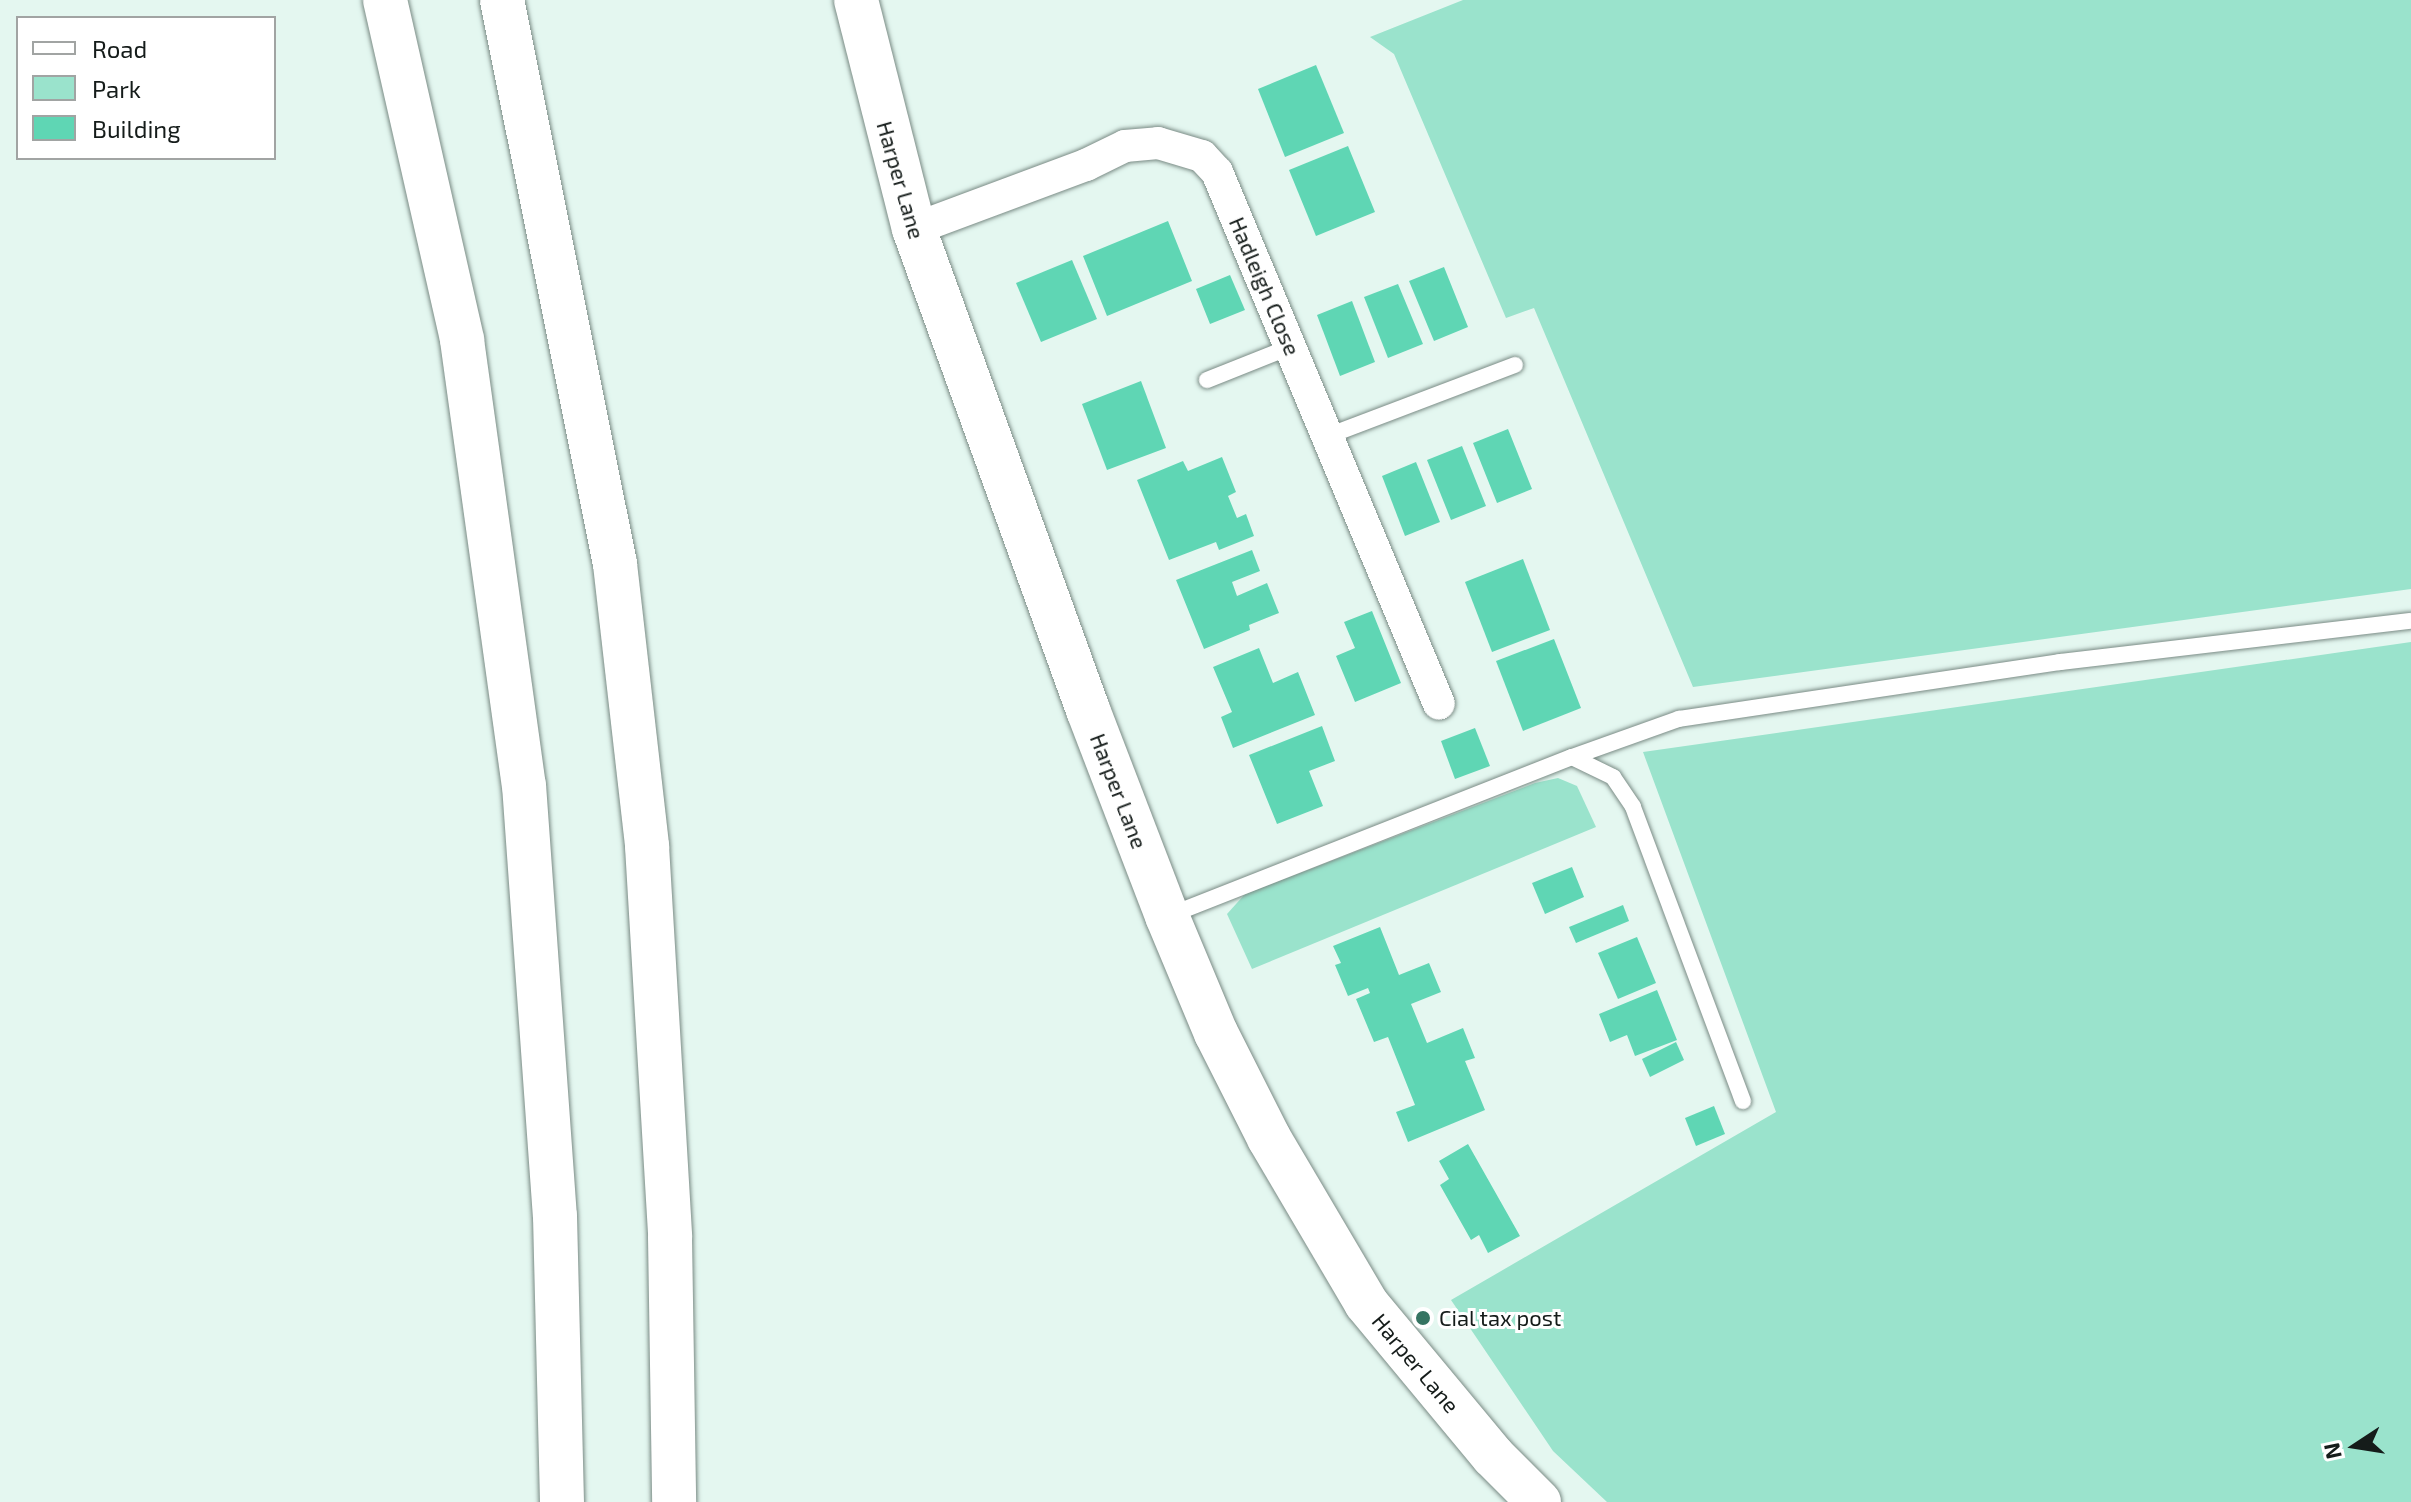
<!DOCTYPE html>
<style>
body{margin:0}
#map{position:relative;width:2411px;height:1502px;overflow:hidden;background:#e4f7f0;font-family:"Exo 2",sans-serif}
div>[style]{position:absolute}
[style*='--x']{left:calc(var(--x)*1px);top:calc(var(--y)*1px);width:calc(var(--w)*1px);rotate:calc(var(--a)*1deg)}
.green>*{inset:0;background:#9ae3cc}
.building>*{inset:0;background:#5fd6b4}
.roads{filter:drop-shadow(0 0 2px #7a8b85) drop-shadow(0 0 2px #7a8b85)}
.lane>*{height:16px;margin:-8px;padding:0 8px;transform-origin:8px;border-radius:8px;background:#fff}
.street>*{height:32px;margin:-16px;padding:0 16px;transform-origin:16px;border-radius:16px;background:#fff}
.secondary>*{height:44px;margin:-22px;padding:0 22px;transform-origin:22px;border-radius:22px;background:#fff}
.highway>*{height:44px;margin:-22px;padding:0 22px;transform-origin:22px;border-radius:22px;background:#fff}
.dots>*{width:22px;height:22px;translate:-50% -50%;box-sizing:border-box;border:4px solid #fff;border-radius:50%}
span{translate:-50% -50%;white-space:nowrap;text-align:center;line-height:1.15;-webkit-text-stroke:6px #fff;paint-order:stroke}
.street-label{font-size:22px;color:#151c1a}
.poi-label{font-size:22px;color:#151c1a}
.left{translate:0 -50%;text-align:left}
.legend{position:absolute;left:16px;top:16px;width:260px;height:144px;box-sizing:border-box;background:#fff;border:2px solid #a1a4a3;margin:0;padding:10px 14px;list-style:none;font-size:24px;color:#151c1a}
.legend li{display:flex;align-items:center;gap:16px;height:40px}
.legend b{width:40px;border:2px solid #a1a4a3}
.north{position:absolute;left:2315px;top:1406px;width:80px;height:80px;-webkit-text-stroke:6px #fff;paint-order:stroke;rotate:258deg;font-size:22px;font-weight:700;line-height:32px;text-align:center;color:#151c1a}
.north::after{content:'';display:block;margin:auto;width:28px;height:36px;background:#151c1a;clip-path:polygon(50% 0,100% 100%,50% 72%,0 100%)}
</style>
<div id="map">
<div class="green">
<div style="clip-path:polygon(1463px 0,2411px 0,2411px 589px,1693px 687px,1534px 308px,1506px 318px,1394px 54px,1370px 37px)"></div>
<div style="clip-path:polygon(2411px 642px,2411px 1502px,1607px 1502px,1553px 1451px,1451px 1300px,1776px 1112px,1643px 752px)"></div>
<div style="clip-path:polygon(1558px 778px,1577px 786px,1596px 827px,1252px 969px,1227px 914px,1245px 894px,1535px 783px)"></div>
</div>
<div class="building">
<div style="clip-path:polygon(1316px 65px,1344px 133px,1285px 157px,1258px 89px)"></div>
<div style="clip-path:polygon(1348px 146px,1375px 212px,1316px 236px,1289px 170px)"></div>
<div style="clip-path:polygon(1168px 221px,1192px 281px,1107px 316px,1083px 256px)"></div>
<div style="clip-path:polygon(1072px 260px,1097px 319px,1041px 342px,1016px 283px)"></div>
<div style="clip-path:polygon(1444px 267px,1468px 327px,1434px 341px,1409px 281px)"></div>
<div style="clip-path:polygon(1230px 275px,1245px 310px,1210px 324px,1196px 289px)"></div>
<div style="clip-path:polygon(1398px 284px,1423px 344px,1388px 358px,1364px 297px)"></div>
<div style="clip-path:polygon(1352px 301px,1375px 362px,1340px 376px,1317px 315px)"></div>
<div style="clip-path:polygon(1141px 381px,1166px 448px,1107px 470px,1082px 404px)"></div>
<div style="clip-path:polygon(1508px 429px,1532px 489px,1497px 503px,1473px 443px)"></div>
<div style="clip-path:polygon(1462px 446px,1486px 506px,1451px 520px,1427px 460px)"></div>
<div style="clip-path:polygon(1222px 457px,1236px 492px,1228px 496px,1237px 518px,1246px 514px,1254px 536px,1219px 550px,1216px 542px,1169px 560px,1137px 480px,1183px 461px,1188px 471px)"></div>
<div style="clip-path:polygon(1416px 462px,1440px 522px,1405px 536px,1382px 476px)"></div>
<div style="clip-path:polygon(1252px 550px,1260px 571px,1232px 582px,1237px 596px,1267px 583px,1279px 613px,1249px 625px,1250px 630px,1204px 649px,1176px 580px)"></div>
<div style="clip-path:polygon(1523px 559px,1550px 630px,1492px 652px,1465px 582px)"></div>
<div style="clip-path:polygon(1372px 611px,1401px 683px,1355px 702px,1336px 656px,1355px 648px,1344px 622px)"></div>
<div style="clip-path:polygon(1554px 639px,1581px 708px,1523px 731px,1496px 661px)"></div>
<div style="clip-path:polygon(1259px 648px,1273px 683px,1298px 672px,1315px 715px,1233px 748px,1221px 717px,1232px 712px,1213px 667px)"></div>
<div style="clip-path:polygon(1322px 726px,1335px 761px,1309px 771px,1323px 806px,1277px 824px,1249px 755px)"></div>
<div style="clip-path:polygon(1475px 728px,1490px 766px,1455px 779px,1441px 741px)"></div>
<div style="clip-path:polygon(1572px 867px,1584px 897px,1545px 914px,1532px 883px)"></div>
<div style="clip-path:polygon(1623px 905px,1629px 921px,1576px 943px,1569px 927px)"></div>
<div style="clip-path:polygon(1380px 927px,1399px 975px,1429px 963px,1441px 992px,1411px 1004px,1427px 1043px,1463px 1028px,1475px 1058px,1465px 1061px,1485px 1110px,1408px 1142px,1396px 1112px,1415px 1105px,1388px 1037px,1374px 1042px,1356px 999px,1370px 993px,1368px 988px,1348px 996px,1335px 965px,1341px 963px,1333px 946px)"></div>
<div style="clip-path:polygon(1637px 937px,1656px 983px,1618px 999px,1598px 953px)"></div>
<div style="clip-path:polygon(1657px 990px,1677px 1040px,1635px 1056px,1627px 1035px,1610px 1042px,1599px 1014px)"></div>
<div style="clip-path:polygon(1676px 1042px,1684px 1060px,1650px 1077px,1642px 1059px)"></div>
<div style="clip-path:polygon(1714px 1106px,1725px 1134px,1696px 1146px,1685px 1118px)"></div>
<div style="clip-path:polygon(1468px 1144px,1520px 1236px,1488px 1253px,1479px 1235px,1471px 1240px,1440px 1185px,1449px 1179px,1439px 1161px)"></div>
</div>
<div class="roads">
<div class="lane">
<div style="--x:1207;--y:380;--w:89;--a:-21.7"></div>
<div style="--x:1328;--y:436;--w:200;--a:-20.8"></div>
<div style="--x:1572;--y:757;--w:114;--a:-19.6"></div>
<div style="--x:1679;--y:719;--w:385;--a:-8.5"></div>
<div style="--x:2060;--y:662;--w:353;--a:-6.7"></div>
<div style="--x:1168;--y:916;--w:434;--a:-21.5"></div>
<div style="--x:1572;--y:757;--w:46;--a:26"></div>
<div style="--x:1613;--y:777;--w:36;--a:56"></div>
<div style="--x:1633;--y:807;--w:314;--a:69.5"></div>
</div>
<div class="street">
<div style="--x:914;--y:229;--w:184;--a:-20.4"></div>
<div style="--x:1086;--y:165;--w:43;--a:-26"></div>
<div style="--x:1125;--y:146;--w:33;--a:-5"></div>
<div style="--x:1158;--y:143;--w:46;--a:16.5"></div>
<div style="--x:1202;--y:156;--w:22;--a:47"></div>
<div style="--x:1217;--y:172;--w:576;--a:67.35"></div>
</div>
<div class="secondary">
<div style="--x:856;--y:0;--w:236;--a:75.8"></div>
<div style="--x:914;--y:229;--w:512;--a:70.11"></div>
<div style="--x:1088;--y:710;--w:221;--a:69"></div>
<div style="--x:1167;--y:916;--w:127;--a:67.3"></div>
<div style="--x:1216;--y:1033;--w:118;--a:63.2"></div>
<div style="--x:1269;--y:1138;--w:191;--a:59.5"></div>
<div style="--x:1366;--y:1303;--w:199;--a:50.3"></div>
<div style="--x:1493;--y:1456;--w:65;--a:45"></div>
</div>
<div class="highway">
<div style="--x:385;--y:0;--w:349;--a:77.2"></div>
<div style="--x:462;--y:340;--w:449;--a:82.1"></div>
<div style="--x:524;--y:785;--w:432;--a:85.9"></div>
<div style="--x:555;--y:1216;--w:286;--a:88.6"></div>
<div style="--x:502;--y:0;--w:575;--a:78.67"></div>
<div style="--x:615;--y:564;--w:284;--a:83.5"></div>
<div style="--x:647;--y:846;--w:392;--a:86.6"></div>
<div style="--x:670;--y:1237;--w:265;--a:89.1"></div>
</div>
</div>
<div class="dots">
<div style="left:1423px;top:1318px;background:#357462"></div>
</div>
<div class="street-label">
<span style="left:901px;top:180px;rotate:74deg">Harper Lane</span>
<span style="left:1265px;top:286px;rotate:67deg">Hadleigh Close</span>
<span style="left:1119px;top:791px;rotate:69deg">Harper Lane</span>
<span style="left:1416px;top:1363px;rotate:50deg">Harper Lane</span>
</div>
<div class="poi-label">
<span class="left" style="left:1439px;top:1318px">Cial tax post</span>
</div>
<ul class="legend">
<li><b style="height:10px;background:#fff"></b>Road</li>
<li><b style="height:22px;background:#9ae3cc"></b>Park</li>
<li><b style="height:22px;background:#5fd6b4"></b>Building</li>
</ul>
<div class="north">N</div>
</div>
